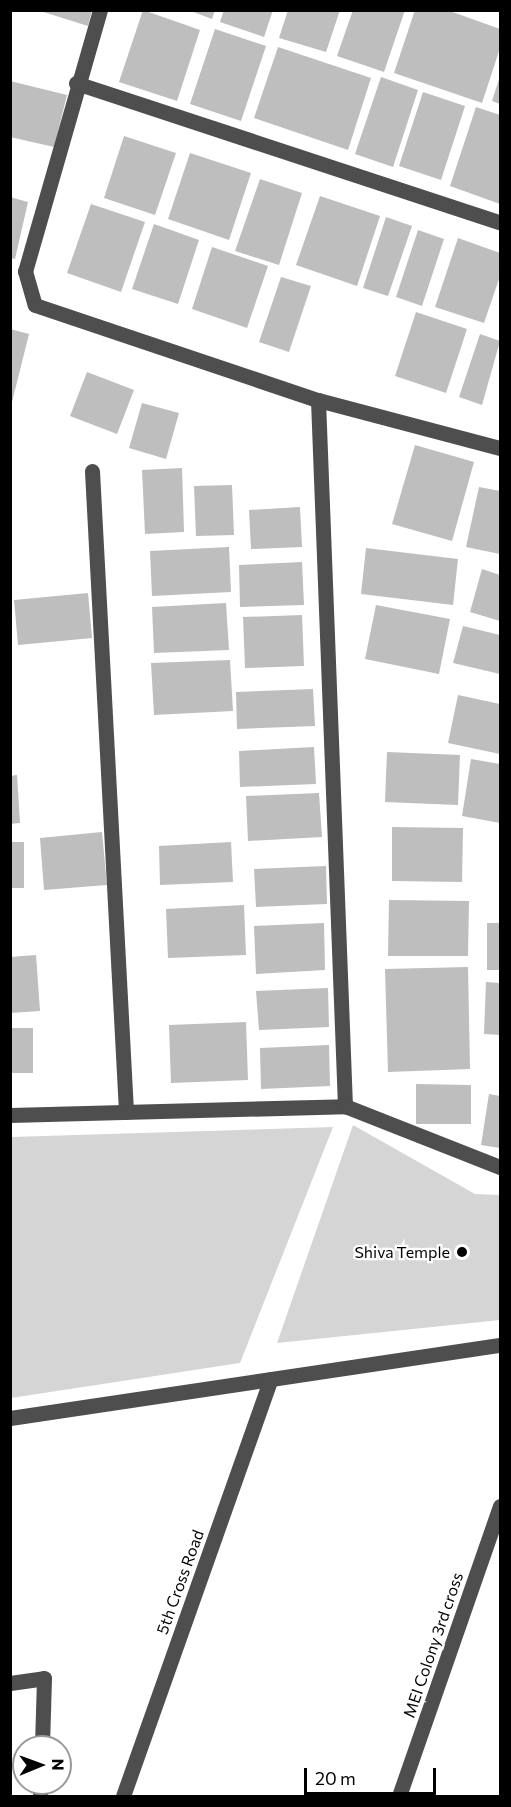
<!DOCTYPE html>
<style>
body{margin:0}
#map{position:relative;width:511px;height:1807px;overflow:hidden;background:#fff;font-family:Commissioner,sans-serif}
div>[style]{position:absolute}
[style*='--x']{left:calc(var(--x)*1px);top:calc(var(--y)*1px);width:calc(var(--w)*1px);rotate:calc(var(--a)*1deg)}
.green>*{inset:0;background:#d5d5d5}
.building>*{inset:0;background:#bebebe}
.minor>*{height:15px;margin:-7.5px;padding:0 7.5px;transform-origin:7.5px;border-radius:7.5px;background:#4e4e4e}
.dots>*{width:16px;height:16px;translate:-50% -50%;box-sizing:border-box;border:3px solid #fff;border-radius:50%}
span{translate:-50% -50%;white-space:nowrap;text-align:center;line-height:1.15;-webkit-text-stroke:4.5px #fff;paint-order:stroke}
.poi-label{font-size:16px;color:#000}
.right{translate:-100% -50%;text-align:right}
.street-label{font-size:16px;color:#000}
.frame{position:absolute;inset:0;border:12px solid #000;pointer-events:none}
.north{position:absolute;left:12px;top:1735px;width:60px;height:60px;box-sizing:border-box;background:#fff;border:2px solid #999;border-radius:50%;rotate:89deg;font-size:16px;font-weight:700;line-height:24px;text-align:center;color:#000}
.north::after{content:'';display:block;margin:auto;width:21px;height:27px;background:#000;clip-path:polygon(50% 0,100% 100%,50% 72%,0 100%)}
.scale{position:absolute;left:304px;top:1768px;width:132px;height:27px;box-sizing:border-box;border:3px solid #000;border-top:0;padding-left:8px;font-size:18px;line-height:21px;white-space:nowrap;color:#000;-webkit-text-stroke:4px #fff;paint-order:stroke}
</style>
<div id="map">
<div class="green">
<div style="clip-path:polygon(353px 1125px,475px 1194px,500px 1195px,500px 1320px,277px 1343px)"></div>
<div style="clip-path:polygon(333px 1127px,240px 1363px,11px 1398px,11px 1137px)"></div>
</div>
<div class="building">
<div style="clip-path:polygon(37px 10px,92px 10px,88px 26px)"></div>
<div style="clip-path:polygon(143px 10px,200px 30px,177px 101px,119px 82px)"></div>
<div style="clip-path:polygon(188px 10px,215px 10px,212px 19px)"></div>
<div style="clip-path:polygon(224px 10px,273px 10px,264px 37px,220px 22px)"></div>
<div style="clip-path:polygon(288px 10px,340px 10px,326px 52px,279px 38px)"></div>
<div style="clip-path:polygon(353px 10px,405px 10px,384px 72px,337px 56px)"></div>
<div style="clip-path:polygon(415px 10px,447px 10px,500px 29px,500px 48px,482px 103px,394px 73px)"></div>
<div style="clip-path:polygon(215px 29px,266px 46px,241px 121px,190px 104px)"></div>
<div style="clip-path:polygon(278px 47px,371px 78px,348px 150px,254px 118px)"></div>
<div style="clip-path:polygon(500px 76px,500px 104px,492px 101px)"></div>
<div style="clip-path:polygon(381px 77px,418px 90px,393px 167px,355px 154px)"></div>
<div style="clip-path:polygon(10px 81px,67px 95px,54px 147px,10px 137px)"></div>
<div style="clip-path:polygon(423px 92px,465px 106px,441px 180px,399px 166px)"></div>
<div style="clip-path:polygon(476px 107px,500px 115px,500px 204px,450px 186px)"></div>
<div style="clip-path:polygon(124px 136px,176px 153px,155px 215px,104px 198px)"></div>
<div style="clip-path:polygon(190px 153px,251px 173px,229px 240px,168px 219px)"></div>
<div style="clip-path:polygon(260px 179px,302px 193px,279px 265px,235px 251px)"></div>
<div style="clip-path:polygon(320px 196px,380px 216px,357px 286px,296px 265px)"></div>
<div style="clip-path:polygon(10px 197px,28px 202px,15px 259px,10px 258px)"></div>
<div style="clip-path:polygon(91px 204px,145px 222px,121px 292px,67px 273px)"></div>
<div style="clip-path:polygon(386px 217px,412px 226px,388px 296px,363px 288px)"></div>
<div style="clip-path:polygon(154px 224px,199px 240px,178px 304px,132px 289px)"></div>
<div style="clip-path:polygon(418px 230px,444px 239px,422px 306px,396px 297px)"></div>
<div style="clip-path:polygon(458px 238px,500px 253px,500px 276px,484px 323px,435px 307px)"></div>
<div style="clip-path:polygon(212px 247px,268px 266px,247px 328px,192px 309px)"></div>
<div style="clip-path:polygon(281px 277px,311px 286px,289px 352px,259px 342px)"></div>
<div style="clip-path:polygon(416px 312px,467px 329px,446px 393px,395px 376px)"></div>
<div style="clip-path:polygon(10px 329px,29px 334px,11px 406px,10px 406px)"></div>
<div style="clip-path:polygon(480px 334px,500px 341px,482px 405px,459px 397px)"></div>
<div style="clip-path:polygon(87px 372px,134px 390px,117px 434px,70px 416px)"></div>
<div style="clip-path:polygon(142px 403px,179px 413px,166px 459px,129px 448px)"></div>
<div style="clip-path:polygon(415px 445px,474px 462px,452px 541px,392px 524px)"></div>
<div style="clip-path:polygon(182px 468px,184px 532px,145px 534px,142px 470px)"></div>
<div style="clip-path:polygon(232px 485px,234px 535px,196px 536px,194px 486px)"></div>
<div style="clip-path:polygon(479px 487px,500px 491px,500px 554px,466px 547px)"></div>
<div style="clip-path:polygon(300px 507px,302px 547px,251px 549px,249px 510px)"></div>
<div style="clip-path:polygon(229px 547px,231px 592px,152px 596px,150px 551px)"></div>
<div style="clip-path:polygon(366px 548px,458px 559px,453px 605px,361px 594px)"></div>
<div style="clip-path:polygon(302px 562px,304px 605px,240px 607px,239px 565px)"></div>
<div style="clip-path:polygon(482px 569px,500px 575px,500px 621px,470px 612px)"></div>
<div style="clip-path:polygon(88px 593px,92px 638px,18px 645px,14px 600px)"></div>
<div style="clip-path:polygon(226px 603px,229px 650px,154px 653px,152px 607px)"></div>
<div style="clip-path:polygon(376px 605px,450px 619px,439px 674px,365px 659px)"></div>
<div style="clip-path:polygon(302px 615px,304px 666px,245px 668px,243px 617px)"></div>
<div style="clip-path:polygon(463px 626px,500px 635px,500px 674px,453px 663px)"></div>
<div style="clip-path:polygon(230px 660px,233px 711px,154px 715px,151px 663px)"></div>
<div style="clip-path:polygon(313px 689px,315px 726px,237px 729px,236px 692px)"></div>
<div style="clip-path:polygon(458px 695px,500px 704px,500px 754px,448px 743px)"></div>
<div style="clip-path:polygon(314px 747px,316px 784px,240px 787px,239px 751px)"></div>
<div style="clip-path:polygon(387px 752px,460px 755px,458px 805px,385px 802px)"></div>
<div style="clip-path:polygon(471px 759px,500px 764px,500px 823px,462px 816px)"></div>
<div style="clip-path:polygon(17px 775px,20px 823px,10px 824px,10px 776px)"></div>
<div style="clip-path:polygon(319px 793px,322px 837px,248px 841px,246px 796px)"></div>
<div style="clip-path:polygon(392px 827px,463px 828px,462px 882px,392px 881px)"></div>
<div style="clip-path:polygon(102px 832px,107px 885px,44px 890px,40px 838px)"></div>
<div style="clip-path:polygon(10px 842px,24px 842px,24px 888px,10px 888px)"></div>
<div style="clip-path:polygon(231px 842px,233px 882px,160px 885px,159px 846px)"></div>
<div style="clip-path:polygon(326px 866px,327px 904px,256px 907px,254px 869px)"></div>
<div style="clip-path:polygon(389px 900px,469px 901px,468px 956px,388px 956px)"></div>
<div style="clip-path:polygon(244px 905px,246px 955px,168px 958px,166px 909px)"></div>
<div style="clip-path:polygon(324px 923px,325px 970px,256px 974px,254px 926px)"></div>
<div style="clip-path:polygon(487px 923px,500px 923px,500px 970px,487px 970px)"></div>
<div style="clip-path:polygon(36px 955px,40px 1011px,10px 1013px,10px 957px)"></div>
<div style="clip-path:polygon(468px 967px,470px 1069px,388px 1072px,385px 969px)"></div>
<div style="clip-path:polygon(486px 982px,500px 983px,500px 1035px,484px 1034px)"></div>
<div style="clip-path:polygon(328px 988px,329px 1027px,259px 1030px,256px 991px)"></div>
<div style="clip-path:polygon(246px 1022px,248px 1080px,171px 1083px,169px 1025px)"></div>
<div style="clip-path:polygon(10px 1028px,33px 1028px,33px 1073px,10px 1073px)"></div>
<div style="clip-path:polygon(329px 1045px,330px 1086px,261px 1089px,260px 1048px)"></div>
<div style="clip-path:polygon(416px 1084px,471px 1085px,471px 1124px,416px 1124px)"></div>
<div style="clip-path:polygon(489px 1094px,500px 1096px,500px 1148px,481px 1145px)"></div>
</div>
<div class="minor">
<div style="--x:100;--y:10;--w:272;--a:106"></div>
<div style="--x:25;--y:271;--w:35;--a:74"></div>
<div style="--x:35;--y:305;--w:299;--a:18.6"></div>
<div style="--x:318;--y:400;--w:188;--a:14.8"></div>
<div style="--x:76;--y:83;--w:446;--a:18.2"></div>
<div style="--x:318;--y:400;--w:707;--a:87.81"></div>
<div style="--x:92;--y:471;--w:642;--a:86.96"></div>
<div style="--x:10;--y:1115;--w:335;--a:-1.5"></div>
<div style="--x:345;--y:1106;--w:167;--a:21.5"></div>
<div style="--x:10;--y:1418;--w:495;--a:-8.5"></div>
<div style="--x:10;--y:1683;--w:34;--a:-8"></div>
<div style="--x:44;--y:1678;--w:69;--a:91.7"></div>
<div style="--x:40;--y:1796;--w:13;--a:-86"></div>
<div style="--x:123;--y:1796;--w:442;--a:-70.5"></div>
<div style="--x:399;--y:1796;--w:307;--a:-70.8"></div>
</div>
<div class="dots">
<div style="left:462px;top:1252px;background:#000"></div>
</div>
<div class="poi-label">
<span class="right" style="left:450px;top:1252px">Shiva Temple</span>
</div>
<div class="street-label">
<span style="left:180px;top:1582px;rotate:-70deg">5th Cross Road</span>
<span style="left:433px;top:1645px;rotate:-71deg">MEI Colony 3rd cross</span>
</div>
<div class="frame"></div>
<div class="north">N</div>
<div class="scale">20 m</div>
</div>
